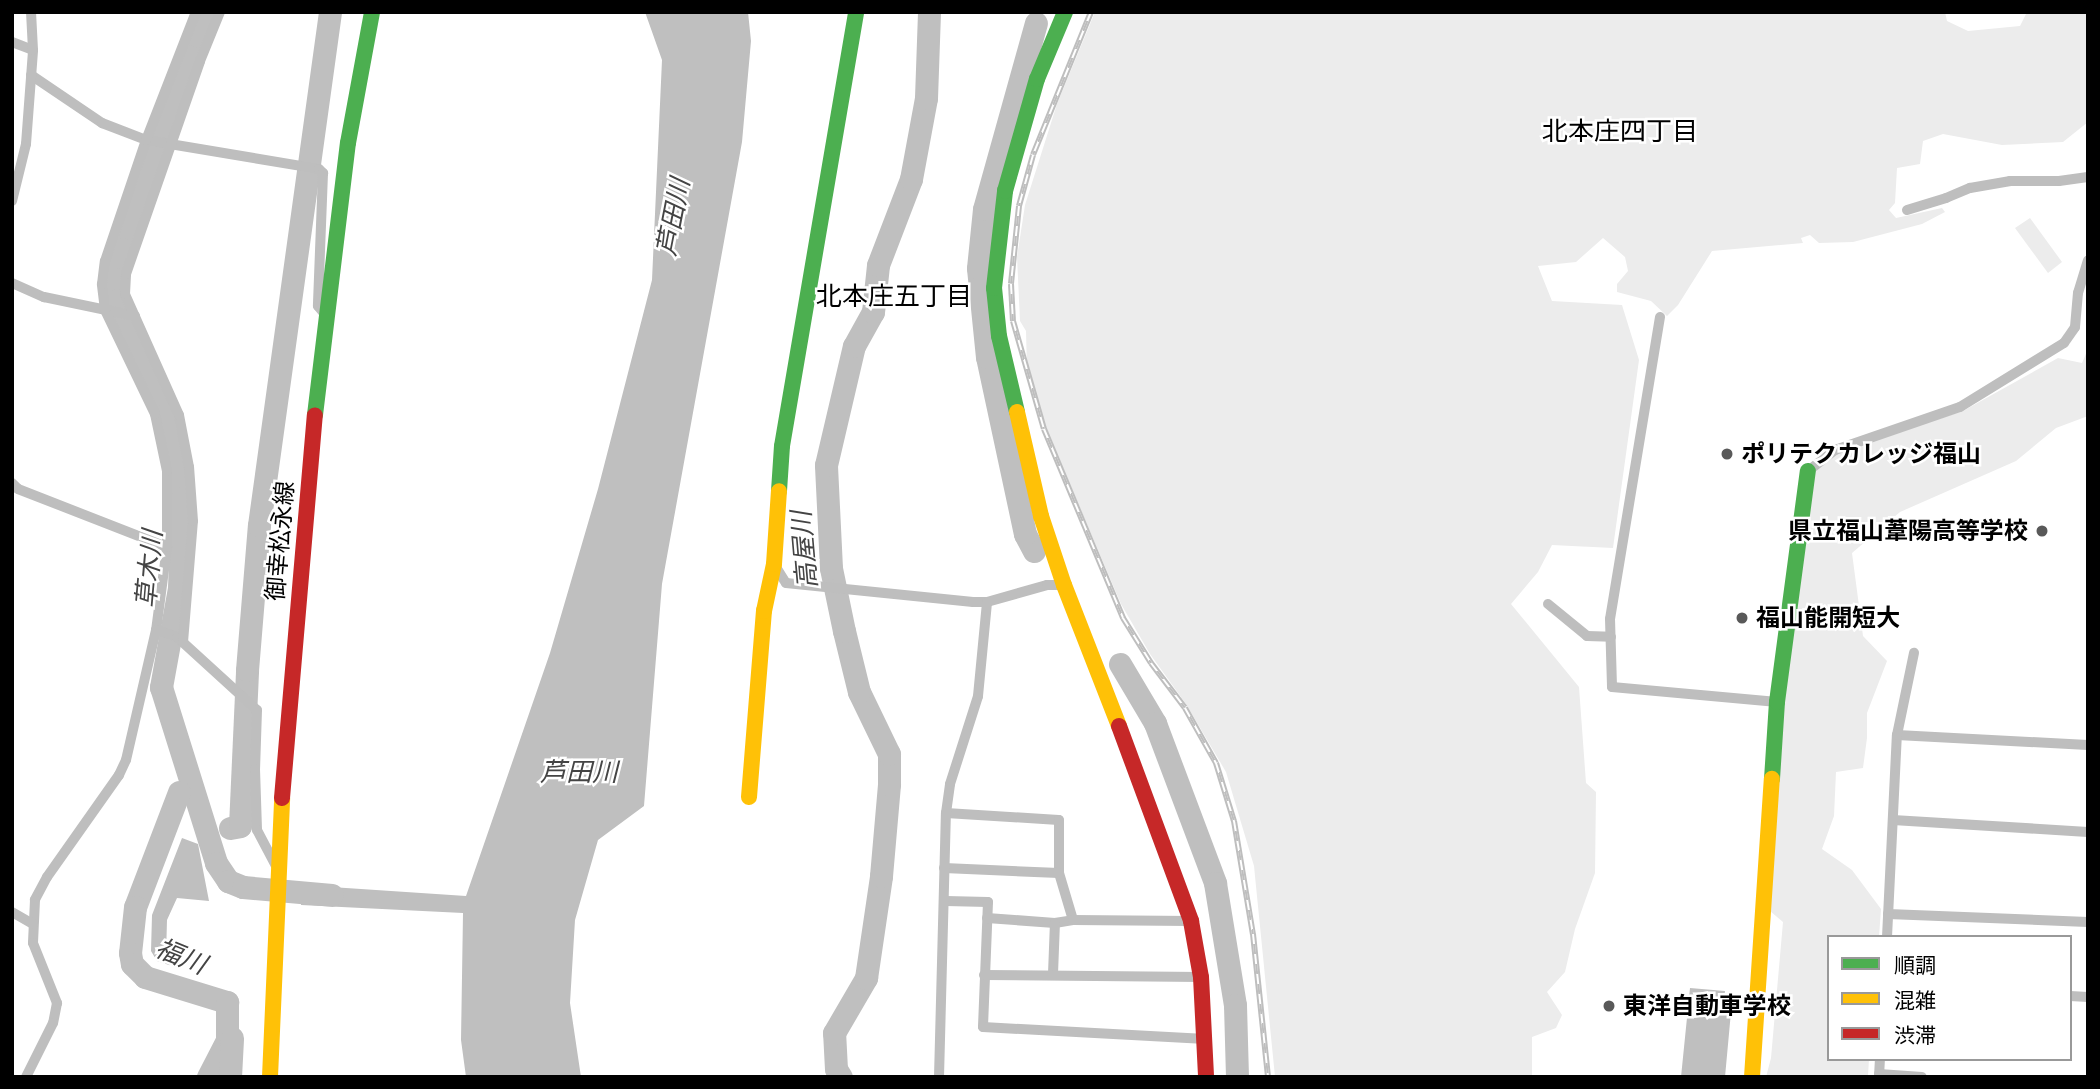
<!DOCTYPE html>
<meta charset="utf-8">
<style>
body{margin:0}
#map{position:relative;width:2100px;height:1089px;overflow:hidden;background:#fff;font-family:Mulish,"Noto Sans JP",sans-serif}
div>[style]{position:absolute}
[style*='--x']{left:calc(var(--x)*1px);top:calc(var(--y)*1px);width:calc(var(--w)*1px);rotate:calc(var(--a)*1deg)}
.green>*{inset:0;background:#ececec}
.water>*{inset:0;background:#bfbfbf}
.river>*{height:23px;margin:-11.5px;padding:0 11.5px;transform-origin:11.5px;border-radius:11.5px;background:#bfbfbf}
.street>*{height:10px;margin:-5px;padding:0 5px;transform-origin:5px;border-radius:5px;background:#bebebe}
.fast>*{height:16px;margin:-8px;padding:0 8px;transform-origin:8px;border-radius:8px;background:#4caf50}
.slow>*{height:16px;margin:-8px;padding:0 8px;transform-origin:8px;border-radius:8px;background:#ffc107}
.jam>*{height:16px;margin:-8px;padding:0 8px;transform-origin:8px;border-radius:8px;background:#c62828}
.rail>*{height:6px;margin-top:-3px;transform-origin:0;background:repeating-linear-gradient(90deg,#fff 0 10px,#bebebe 0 20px);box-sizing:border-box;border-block:2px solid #bebebe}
.dots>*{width:19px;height:19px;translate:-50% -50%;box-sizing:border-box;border:4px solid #fff;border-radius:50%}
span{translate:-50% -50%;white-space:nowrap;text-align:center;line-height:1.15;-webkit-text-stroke:5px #fff;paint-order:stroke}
.poi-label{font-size:24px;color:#000;font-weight:700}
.left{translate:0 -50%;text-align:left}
.right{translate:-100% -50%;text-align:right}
.street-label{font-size:24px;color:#000}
.neighbourhood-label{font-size:26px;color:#000}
.water-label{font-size:26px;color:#444;font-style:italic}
.frame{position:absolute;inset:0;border:14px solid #000;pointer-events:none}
.legend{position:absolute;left:1827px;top:935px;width:245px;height:126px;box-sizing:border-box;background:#fff;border:2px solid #999;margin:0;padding:9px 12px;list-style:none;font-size:21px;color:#000}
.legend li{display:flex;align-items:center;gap:14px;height:35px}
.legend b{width:35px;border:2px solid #999}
</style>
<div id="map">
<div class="green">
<div style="clip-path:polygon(1095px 12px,1945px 12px,1947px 21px,1968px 31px,2020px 26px,2027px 12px,2088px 12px,2088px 122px,2063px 142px,2002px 145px,1943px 134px,1923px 141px,1920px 164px,1897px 168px,1895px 203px,1889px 210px,1896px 218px,1942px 208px,1945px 212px,1922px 224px,1853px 242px,1819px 243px,1810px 235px,1801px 238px,1803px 243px,1712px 251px,1678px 305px,1667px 316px,1651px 301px,1617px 292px,1617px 284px,1628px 271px,1625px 257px,1603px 238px,1576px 262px,1538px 266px,1552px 301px,1622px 305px,1639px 360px,1613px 548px,1552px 545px,1538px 572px,1511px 604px,1579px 687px,1586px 783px,1596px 792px,1595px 873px,1575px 929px,1565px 972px,1547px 992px,1562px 1015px,1556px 1028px,1532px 1037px,1532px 1077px,1275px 1077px,1254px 866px,1226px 772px,1186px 704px,1150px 654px,1121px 604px,1045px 426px,1027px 370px,1026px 331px,1020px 321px,1017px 257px,1025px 205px,1057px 104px)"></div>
<div style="clip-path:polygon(2030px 218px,2062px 262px,2048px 273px,2015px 228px)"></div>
<div style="clip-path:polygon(2088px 349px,2088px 416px,2056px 428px,2016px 461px,1900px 512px,1852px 553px,1863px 636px,1887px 661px,1867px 713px,1867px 738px,1863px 768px,1836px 772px,1834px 816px,1822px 849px,1852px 870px,1881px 909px,1879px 937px,1829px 937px,1829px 1059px,1869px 1059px,1868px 1076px,1766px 1077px,1771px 1058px,1783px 922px,1770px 911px,1780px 704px,1811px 474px,1839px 452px,1963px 411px,2058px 358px,2082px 363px)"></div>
</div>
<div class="water">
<div style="clip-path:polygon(645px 12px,748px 12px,751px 41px,742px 142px,662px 584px,644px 806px,598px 840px,575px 920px,570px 1003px,581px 1077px,466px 1077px,461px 1040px,463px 913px,301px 905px,301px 885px,466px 896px,550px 653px,598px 489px,652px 280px,662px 60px)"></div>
<div style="clip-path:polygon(182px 838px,198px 844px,209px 901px,177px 898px,167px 920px,166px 957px,175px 967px,157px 961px,151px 951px,152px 915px)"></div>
<div style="clip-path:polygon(1690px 988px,1725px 991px,1724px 1000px,1732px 1001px,1725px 1077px,1681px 1077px)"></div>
</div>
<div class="river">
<div style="--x:207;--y:12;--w:48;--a:113.4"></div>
<div style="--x:188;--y:56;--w:204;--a:108.9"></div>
<div style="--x:122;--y:249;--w:31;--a:101"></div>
<div style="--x:116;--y:279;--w:21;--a:87"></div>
<div style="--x:117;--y:300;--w:124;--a:66.7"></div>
<div style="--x:166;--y:414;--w:86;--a:79.2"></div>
<div style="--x:182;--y:498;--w:90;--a:91.9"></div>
<div style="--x:179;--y:588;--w:101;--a:100.3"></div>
<div style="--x:161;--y:687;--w:184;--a:72.6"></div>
<div style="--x:216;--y:863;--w:22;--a:56"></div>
<div style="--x:228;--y:881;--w:16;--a:22"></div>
<div style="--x:243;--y:887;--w:89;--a:5.1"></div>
<div style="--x:1034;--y:551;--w:19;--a:-118"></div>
<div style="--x:1025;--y:534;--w:181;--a:-102.1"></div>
<div style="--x:987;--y:357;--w:89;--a:-95.8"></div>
<div style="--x:978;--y:268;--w:59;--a:-84.2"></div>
<div style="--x:984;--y:209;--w:193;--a:-74.4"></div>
<div style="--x:1120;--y:664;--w:69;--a:59.3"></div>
<div style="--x:1155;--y:723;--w:171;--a:69.4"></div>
<div style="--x:1215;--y:883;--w:124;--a:80.7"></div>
<div style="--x:1235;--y:1005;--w:72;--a:88.4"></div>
<div style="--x:179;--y:792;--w:123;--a:110.9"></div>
<div style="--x:135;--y:907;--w:46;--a:96.2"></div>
<div style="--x:130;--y:953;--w:11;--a:80"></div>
<div style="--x:132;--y:964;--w:18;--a:45"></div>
<div style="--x:145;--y:977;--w:86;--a:17"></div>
<div style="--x:227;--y:1002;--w:38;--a:90"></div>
<div style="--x:227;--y:1040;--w:42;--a:117.2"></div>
<div style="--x:230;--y:828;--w:10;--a:-11"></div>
<div style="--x:240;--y:826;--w:156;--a:-87.4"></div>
<div style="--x:247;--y:670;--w:145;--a:-85.3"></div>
<div style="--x:259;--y:525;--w:518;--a:-82.12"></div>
<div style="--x:230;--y:1077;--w:39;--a:-87"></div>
<div style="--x:841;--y:1077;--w:9;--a:-122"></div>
<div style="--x:836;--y:1069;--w:36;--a:-93"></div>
<div style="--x:834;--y:1033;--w:64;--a:-59.8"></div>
<div style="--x:866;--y:978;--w:103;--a:-81.6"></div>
<div style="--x:881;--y:876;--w:92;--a:-85"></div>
<div style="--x:889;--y:784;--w:30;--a:-90"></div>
<div style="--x:889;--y:754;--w:69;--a:-115.8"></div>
<div style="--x:859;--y:692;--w:63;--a:-103.8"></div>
<div style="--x:844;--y:631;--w:64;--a:-101.7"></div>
<div style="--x:831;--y:568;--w:103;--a:-92.8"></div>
<div style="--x:826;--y:465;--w:122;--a:-76.8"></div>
<div style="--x:854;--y:346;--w:39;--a:-61"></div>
<div style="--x:873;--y:312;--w:47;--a:-83.9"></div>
<div style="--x:878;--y:265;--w:92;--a:-69"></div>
<div style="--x:911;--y:179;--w:82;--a:-79.5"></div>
<div style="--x:926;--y:98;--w:86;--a:-88"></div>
</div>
<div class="street">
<div style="--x:12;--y:42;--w:22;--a:21"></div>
<div style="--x:31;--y:75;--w:86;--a:34.1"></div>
<div style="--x:102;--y:123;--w:47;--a:21.1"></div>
<div style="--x:146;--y:140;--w:175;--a:9.5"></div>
<div style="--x:319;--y:169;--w:6;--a:45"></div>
<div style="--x:323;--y:173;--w:133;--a:92.2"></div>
<div style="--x:318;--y:306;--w:16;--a:50"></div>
<div style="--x:12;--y:201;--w:59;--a:-76.2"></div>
<div style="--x:26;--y:144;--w:94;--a:-85.7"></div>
<div style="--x:33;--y:50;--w:38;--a:-93"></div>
<div style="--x:1907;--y:210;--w:41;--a:-17.1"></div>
<div style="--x:1946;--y:198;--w:26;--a:-23"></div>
<div style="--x:1970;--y:188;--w:41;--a:-9.9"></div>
<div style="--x:2010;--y:181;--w:49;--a:0"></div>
<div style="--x:2059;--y:181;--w:29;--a:-8"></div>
<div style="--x:12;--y:283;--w:35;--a:24"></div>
<div style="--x:44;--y:297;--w:93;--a:11.8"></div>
<div style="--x:1660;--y:317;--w:306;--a:99.4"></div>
<div style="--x:1610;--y:619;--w:68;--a:88.3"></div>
<div style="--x:1612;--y:687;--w:166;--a:5.2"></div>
<div style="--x:1808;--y:471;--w:34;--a:-38"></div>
<div style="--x:1835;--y:450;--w:132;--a:-19"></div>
<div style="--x:1960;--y:407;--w:122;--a:-31.6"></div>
<div style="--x:2064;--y:343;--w:19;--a:-55"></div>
<div style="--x:2075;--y:327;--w:34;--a:-85"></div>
<div style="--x:2078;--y:293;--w:34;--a:-73"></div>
<div style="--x:12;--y:483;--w:8;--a:45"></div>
<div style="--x:18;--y:489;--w:160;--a:21.3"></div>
<div style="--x:167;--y:547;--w:84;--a:97.5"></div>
<div style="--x:156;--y:630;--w:133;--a:103"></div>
<div style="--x:126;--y:760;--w:17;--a:115"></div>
<div style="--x:119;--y:775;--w:125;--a:125.2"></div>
<div style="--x:47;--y:877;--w:26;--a:118"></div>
<div style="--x:35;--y:900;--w:43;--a:92.7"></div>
<div style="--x:33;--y:943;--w:65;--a:68.2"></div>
<div style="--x:57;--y:1003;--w:20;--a:101"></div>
<div style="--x:53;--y:1023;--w:60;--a:116.6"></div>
<div style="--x:167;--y:547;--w:76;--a:-90"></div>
<div style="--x:167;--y:471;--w:58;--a:-101.9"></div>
<div style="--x:155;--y:414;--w:115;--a:-115.7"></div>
<div style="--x:105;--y:310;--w:26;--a:-97"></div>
<div style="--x:102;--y:284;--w:23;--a:-83"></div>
<div style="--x:105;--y:261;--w:128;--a:-71.3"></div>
<div style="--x:146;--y:140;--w:137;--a:-68.7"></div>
<div style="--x:774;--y:564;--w:22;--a:58"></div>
<div style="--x:786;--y:583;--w:188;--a:5.8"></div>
<div style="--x:973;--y:602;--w:14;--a:0"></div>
<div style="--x:987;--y:602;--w:62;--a:-15.8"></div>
<div style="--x:1047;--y:585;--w:17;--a:0"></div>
<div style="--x:1548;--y:604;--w:50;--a:39.4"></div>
<div style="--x:1587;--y:636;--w:24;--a:2"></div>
<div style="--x:156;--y:630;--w:22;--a:18"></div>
<div style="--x:177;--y:637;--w:108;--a:42.4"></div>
<div style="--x:257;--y:710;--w:59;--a:91.9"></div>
<div style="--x:255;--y:769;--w:61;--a:88.1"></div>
<div style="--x:257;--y:830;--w:41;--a:62.2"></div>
<div style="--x:183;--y:642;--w:121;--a:-85.3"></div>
<div style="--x:193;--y:521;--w:54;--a:-94.2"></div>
<div style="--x:189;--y:467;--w:53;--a:-100.9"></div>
<div style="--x:179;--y:415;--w:133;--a:-114.1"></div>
<div style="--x:125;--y:294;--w:20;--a:-87"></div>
<div style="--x:126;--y:274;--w:225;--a:-70.8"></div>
<div style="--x:200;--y:61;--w:53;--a:-67.8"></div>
<div style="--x:1897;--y:735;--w:191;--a:3"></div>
<div style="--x:946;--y:813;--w:113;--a:3.5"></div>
<div style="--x:1059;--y:820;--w:53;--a:90"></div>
<div style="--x:1893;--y:820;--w:195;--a:3.5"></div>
<div style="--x:944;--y:868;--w:115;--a:2.5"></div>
<div style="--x:1059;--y:873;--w:49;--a:73.4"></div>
<div style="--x:946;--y:901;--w:42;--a:1.4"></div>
<div style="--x:988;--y:902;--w:125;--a:92.3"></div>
<div style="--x:983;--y:1027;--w:223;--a:3.1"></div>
<div style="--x:12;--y:912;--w:24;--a:30"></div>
<div style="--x:1888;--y:914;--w:200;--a:2.3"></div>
<div style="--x:987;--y:918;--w:68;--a:4.2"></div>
<div style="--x:1055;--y:923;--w:18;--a:-9"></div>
<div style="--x:1073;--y:920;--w:118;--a:0.5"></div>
<div style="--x:1887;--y:937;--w:202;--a:-87.2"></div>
<div style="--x:1897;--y:735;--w:84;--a:-78.3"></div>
<div style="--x:1053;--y:974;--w:51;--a:-87.8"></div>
<div style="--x:984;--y:975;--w:217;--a:0.5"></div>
<div style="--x:2070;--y:996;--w:18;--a:3"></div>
<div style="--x:1879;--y:1074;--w:43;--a:4"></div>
<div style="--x:939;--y:1077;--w:264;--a:-88.5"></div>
<div style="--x:946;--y:813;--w:29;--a:-82"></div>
<div style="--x:950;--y:784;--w:92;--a:-72.3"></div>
<div style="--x:978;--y:696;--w:94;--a:-84.5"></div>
<div style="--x:1879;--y:1077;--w:18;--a:-87"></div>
</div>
<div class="fast">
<div style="--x:1017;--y:412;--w:78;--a:-103.3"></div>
<div style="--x:999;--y:336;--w:48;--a:-95.9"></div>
<div style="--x:994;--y:288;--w:98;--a:-83.5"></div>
<div style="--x:1005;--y:191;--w:116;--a:-74.1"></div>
<div style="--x:1037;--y:79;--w:73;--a:-67.3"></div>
<div style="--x:315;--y:415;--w:274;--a:-83.1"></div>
<div style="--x:348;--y:143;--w:133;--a:-79.6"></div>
<div style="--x:779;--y:491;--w:45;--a:-86.2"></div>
<div style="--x:782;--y:446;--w:440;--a:-80.3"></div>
<div style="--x:1772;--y:779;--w:77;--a:-86.3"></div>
<div style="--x:1777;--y:702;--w:233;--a:-82.4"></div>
</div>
<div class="slow">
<div style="--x:1017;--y:412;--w:107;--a:77"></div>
<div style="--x:1041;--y:516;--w:73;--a:71.6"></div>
<div style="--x:1064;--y:585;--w:151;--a:68.7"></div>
<div style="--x:749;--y:797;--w:187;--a:-85.4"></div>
<div style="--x:764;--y:611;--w:48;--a:-78"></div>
<div style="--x:774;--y:564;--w:73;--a:-86.1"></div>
<div style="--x:270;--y:1077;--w:279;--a:-87.5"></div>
<div style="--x:1752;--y:1077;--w:299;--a:-86.2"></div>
</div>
<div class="jam">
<div style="--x:1119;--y:726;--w:208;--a:69.7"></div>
<div style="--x:1191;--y:921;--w:57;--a:79.9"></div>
<div style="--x:1201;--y:977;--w:100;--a:87.1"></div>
<div style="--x:282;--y:798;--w:384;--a:-85.1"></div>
</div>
<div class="rail">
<div style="--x:1091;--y:12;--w:154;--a:112.1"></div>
<div style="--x:1033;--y:155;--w:53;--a:105.4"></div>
<div style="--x:1019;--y:206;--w:78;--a:95.9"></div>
<div style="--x:1011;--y:284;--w:37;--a:87"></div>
<div style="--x:1013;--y:321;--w:112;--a:74"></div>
<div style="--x:1044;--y:429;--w:205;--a:67.3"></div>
<div style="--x:1123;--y:618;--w:53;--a:58.1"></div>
<div style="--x:1151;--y:663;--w:56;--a:52.9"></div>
<div style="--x:1185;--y:708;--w:63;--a:60.6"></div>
<div style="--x:1216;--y:763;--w:61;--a:72.8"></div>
<div style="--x:1234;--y:821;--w:115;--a:80.5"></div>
<div style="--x:1253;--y:934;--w:144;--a:84"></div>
</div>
<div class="dots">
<div style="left:1727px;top:454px;background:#595959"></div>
<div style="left:2042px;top:531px;background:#595959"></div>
<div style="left:1742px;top:618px;background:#595959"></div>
<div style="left:1609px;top:1006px;background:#595959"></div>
</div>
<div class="poi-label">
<span class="left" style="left:1741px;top:454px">ポリテクカレッジ福山</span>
<span class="right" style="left:2028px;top:531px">県立福山葦陽高等学校</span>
<span class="left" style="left:1756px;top:618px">福山能開短大</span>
<span class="left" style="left:1623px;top:1006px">東洋自動車学校</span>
</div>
<div class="street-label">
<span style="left:280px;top:541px;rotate:-85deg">御幸松永線</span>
</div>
<div class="neighbourhood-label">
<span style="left:1620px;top:131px">北本庄四丁目</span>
<span style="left:894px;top:296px">北本庄五丁目</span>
</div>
<div class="water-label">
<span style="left:673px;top:217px;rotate:-79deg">芦田川</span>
<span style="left:804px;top:550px;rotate:-95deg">高屋川</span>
<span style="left:149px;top:569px;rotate:-85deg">草木川</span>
<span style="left:579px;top:772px">芦田川</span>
<span style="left:181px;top:956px;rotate:22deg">福川</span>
</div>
<div class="frame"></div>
<ul class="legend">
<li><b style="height:9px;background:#4caf50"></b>順調</li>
<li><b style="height:9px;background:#ffc107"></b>混雑</li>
<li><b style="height:9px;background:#c62828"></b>渋滞</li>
</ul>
</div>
